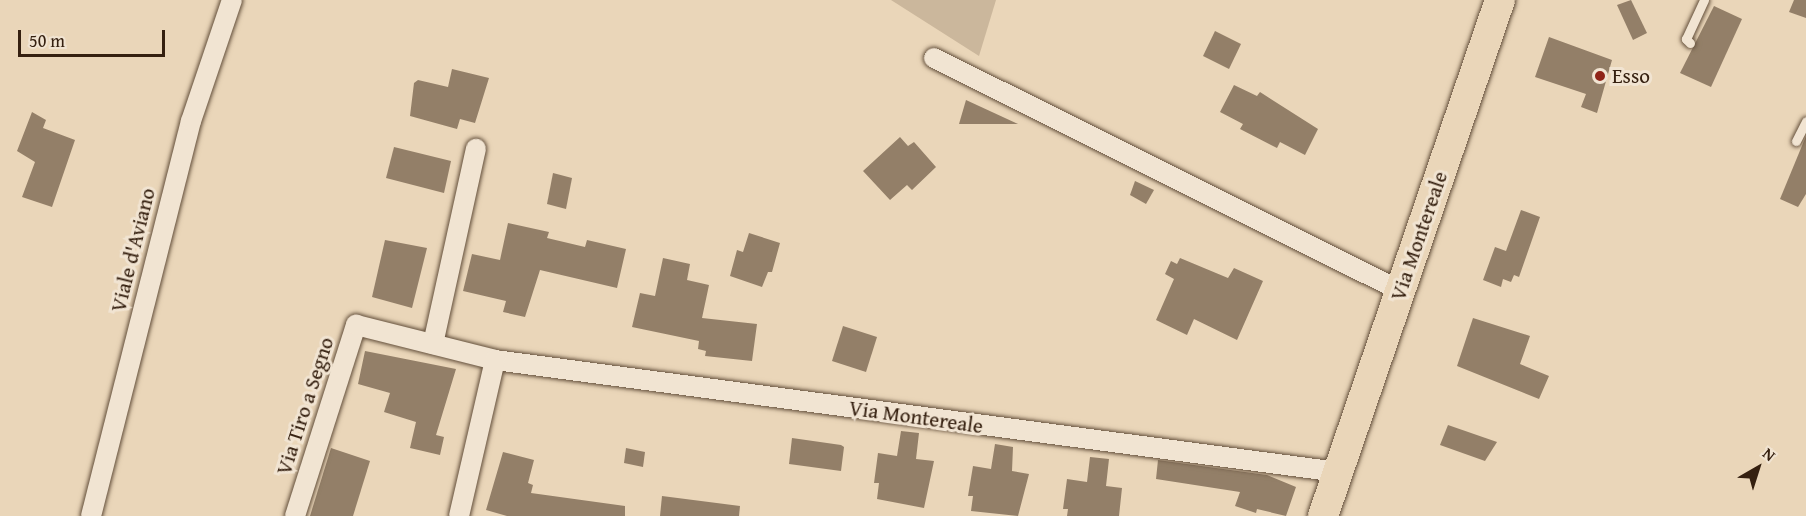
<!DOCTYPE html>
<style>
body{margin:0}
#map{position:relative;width:1806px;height:516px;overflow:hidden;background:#ead6b9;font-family:"Gentium Book Plus",serif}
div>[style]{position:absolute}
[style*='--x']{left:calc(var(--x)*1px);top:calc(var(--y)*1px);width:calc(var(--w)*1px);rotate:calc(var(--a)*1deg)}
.green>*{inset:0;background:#cbb79c}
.building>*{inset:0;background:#937f68}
.roads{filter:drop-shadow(0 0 2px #624e3a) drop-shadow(0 0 2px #624e3a)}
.service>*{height:9px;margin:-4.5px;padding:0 4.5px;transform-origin:4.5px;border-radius:4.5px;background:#f1e4d2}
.minor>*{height:20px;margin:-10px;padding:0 10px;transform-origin:10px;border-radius:10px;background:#f1e4d2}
.primary>*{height:30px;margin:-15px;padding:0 15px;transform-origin:15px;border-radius:15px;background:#ead6b9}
.dots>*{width:16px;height:16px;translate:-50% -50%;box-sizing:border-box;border:3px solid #f1e4d2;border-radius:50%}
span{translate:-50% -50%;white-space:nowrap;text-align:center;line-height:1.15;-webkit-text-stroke:6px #f1e4d2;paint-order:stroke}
.poi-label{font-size:21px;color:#352010}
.left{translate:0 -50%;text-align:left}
.street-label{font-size:21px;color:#352010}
.north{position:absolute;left:1728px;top:438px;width:60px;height:60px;-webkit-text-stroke:4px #f1e4d2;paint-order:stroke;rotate:39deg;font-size:16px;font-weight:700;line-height:24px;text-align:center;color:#352010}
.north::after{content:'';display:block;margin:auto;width:21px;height:27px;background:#352010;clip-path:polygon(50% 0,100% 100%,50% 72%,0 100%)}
.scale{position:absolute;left:18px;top:30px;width:147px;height:27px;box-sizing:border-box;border:3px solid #352010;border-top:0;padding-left:8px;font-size:18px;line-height:21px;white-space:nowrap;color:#352010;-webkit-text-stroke:4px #f1e4d2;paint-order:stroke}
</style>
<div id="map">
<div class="green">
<div style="clip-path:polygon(891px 0,996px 0,979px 56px)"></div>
</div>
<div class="building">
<div style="clip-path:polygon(1631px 0,1647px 33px,1633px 40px,1617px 5px)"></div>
<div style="clip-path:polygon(1794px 0,1806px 0,1806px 18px,1789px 12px)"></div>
<div style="clip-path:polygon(1714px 6px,1742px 19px,1711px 87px,1680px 73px)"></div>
<div style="clip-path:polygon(1215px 31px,1241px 44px,1229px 69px,1203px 56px)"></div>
<div style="clip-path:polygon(1549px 37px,1612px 60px,1597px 113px,1581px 107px,1586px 94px,1535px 77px)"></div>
<div style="clip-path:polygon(452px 69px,489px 78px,475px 123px,460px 119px,457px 129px,410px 116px,414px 83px,418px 80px,448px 87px)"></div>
<div style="clip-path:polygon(1234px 85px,1257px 96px,1260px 92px,1318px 129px,1305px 155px,1280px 142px,1277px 148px,1240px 129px,1243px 124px,1220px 112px)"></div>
<div style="clip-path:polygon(966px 100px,1018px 124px,959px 124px)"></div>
<div style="clip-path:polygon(32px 112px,46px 120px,43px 128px,75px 140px,52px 207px,22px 197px,35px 162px,17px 151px)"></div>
<div style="clip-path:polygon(1806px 136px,1806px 194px,1798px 207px,1780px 199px)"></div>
<div style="clip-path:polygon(900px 137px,908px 146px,914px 142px,936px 167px,912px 190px,907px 185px,890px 200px,863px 171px)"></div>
<div style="clip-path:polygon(394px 147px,451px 161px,444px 193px,386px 178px)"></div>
<div style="clip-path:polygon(553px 173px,572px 178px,566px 209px,547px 204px)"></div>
<div style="clip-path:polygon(1135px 181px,1154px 190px,1146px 204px,1130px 195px)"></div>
<div style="clip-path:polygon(1521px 210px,1540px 217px,1519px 277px,1514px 275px,1511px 282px,1503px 279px,1501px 287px,1483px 280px,1495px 247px,1506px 251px)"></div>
<div style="clip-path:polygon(508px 223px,549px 232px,547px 238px,585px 247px,587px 240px,626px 249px,617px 288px,540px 270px,525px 317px,503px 312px,506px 301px,463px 291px,472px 254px,500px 260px)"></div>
<div style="clip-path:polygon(749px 233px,780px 243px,772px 272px,768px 272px,762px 287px,730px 276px,737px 250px,743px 252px)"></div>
<div style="clip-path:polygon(385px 240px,427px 248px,412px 308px,372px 297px)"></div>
<div style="clip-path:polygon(663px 258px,690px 264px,687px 280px,709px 285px,702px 318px,757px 324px,752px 361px,705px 356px,706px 351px,698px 349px,699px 341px,632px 327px,640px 293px,655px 296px)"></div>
<div style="clip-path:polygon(1180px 258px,1228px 278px,1234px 268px,1263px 281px,1237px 340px,1194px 319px,1187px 335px,1156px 320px,1174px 279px,1165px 274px,1171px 261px,1177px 264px)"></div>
<div style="clip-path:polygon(1473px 318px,1530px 336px,1520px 364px,1549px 376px,1539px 399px,1457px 366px)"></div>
<div style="clip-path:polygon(843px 326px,877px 337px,866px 372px,832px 361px)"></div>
<div style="clip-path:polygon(365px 351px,456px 369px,436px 435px,444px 437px,440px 455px,410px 448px,416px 422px,384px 412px,390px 393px,358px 384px)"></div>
<div style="clip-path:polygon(1448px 425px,1497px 442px,1485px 461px,1440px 445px)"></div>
<div style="clip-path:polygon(901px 431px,919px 433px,916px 459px,934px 461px,924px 508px,877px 499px,879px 483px,874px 483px,878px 453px,897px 456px)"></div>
<div style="clip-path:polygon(792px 438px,841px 445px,844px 447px,841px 471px,789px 464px)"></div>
<div style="clip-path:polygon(995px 444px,1013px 447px,1012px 471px,1029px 474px,1018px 516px,971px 511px,973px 496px,968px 496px,973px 466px,991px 469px)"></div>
<div style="clip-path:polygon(331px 448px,370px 461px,353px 516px,310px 516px)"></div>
<div style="clip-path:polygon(626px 448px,645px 452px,643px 467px,624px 463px)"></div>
<div style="clip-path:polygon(503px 452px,534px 460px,528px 483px,533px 485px,531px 493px,625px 506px,625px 516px,507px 516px,486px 510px)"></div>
<div style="clip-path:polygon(1090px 457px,1109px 459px,1106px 486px,1122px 488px,1119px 516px,1067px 516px,1068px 509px,1063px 509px,1067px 479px,1087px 482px)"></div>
<div style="clip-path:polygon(1158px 460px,1267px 475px,1296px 487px,1286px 516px,1257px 509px,1256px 513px,1235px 506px,1240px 492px,1156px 479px)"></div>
<div style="clip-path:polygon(662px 496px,740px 506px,739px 516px,660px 516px)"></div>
</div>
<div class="roads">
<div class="service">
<div style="--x:1690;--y:43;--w:6;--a:-135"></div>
<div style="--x:1686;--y:39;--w:43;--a:-65.2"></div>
<div style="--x:1796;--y:141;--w:22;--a:-63"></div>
</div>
<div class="minor">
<div style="--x:934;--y:58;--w:522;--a:26.52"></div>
<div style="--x:433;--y:344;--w:200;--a:-77.6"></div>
<div style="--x:495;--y:360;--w:850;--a:7.57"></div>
<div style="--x:91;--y:516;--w:407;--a:-75.8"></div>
<div style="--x:191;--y:121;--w:128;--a:-71.3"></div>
<div style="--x:295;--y:516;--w:201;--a:-72.3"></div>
<div style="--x:356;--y:325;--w:143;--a:14.1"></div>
<div style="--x:495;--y:360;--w:160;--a:103"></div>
</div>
<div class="primary">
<div style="--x:1323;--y:516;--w:546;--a:-71.07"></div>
</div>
</div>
<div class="dots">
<div style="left:1600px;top:76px;background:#8f2418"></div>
</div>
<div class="poi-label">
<span class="left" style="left:1612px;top:76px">Esso</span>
</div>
<div class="street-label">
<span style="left:1419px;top:236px;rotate:-71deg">Via Montereale</span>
<span style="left:133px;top:250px;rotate:-76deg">Viale d'Aviano</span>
<span style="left:305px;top:406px;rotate:-72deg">Via Tiro a Segno</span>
<span style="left:916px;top:417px;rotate:8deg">Via Montereale</span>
</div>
<div class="north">N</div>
<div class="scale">50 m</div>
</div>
